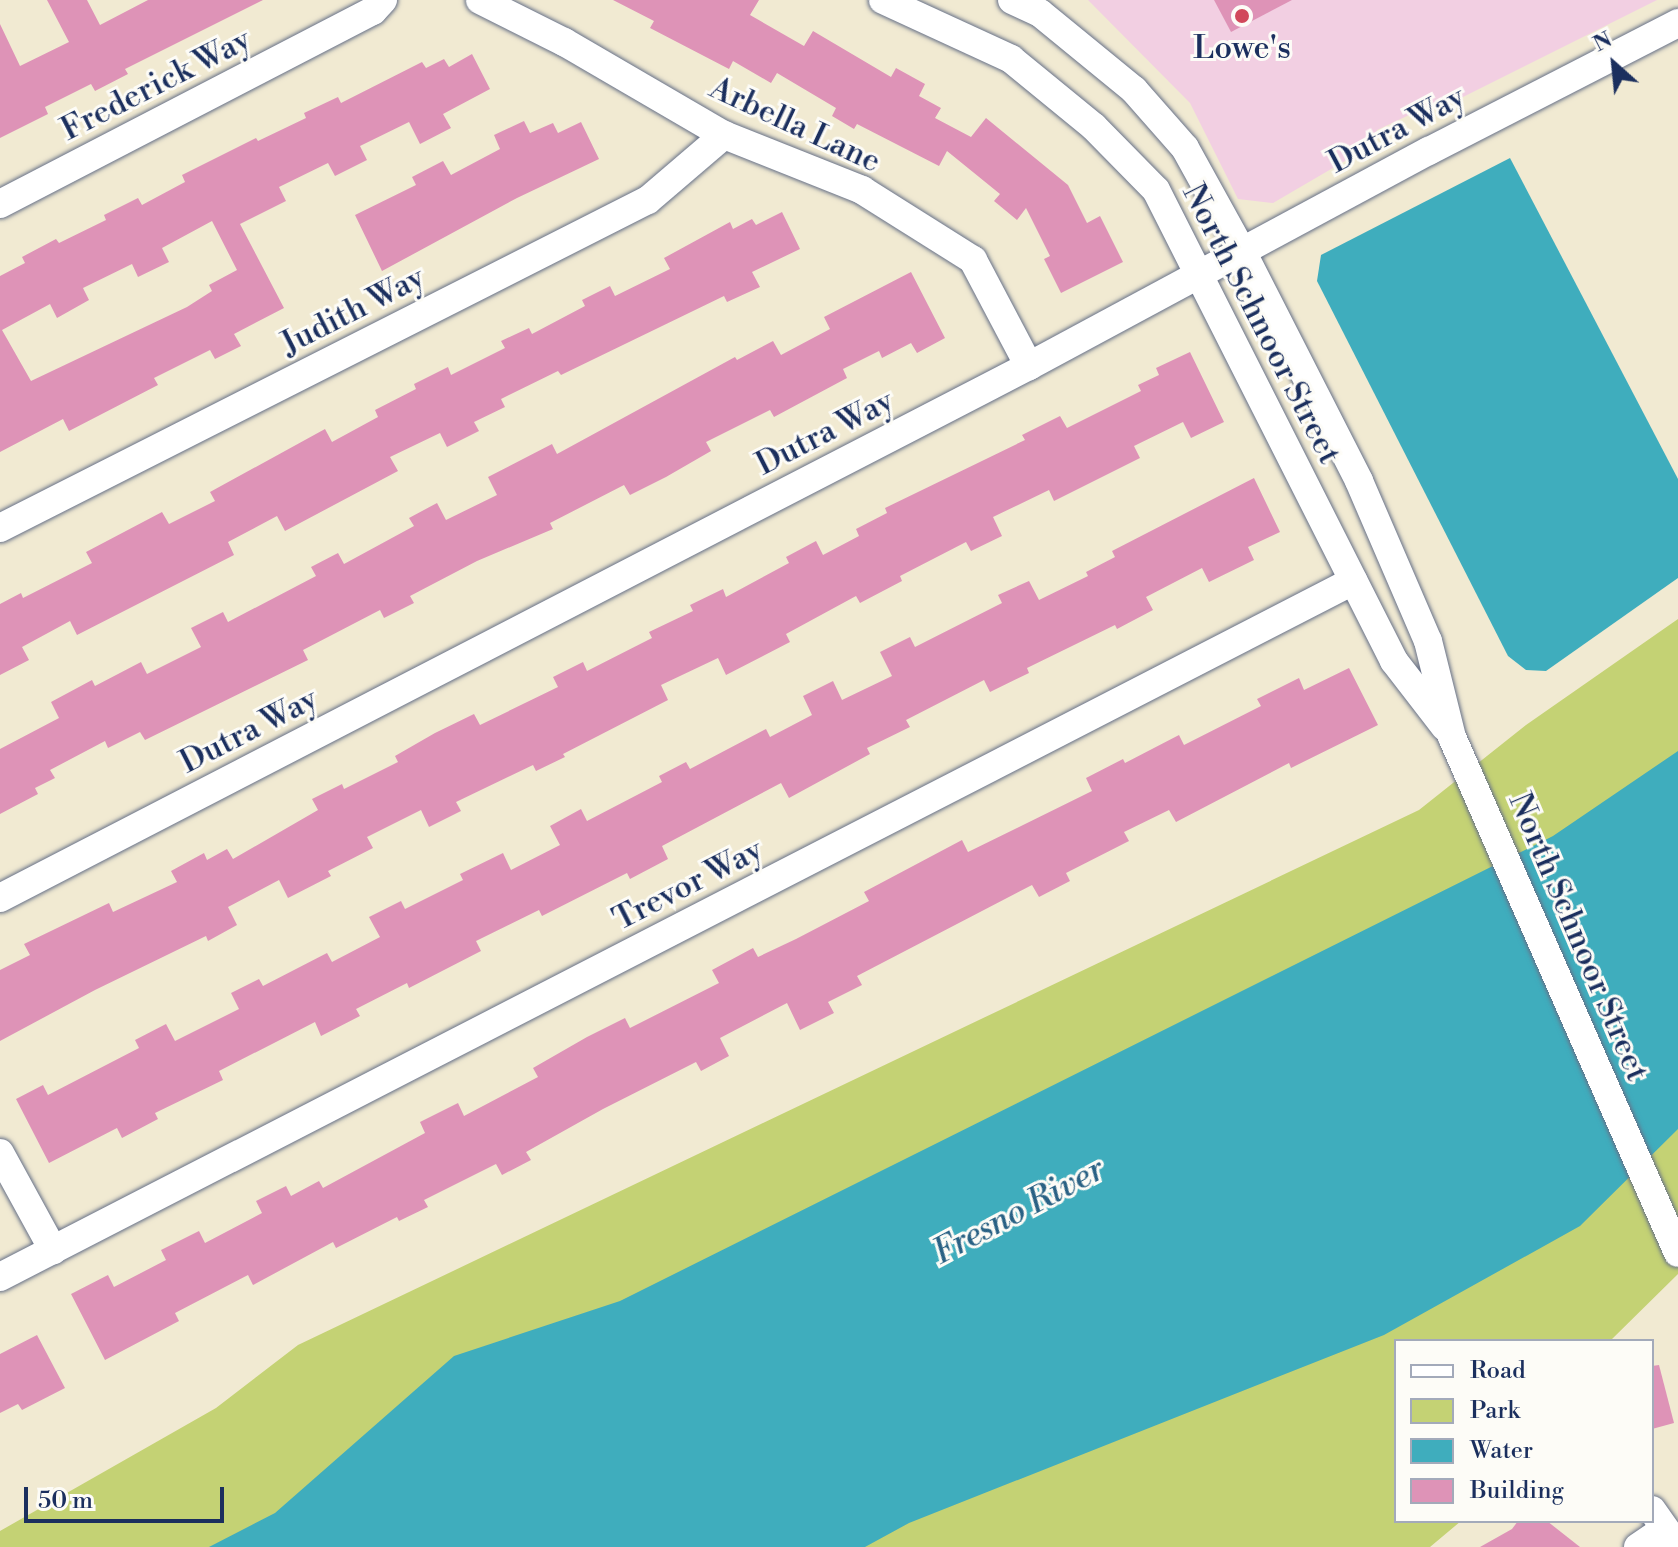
<!DOCTYPE html>
<html>
<head>
<meta charset="utf-8">
<style>
  body { margin:0 }
  #map { position:relative; width:1678px; height:1547px; overflow:hidden; background:#f1ead2; font-family:"Libre Bodoni",serif }
  div>[style] { position:absolute }
  [style*='--x'] { left:calc(var(--x)*1px); top:calc(var(--y)*1px); width:calc(var(--w)*1px); rotate:calc(var(--a)*1deg) }
  .built>* { inset:0; background:#f2cfe2 }
  .green>* { inset:0; background:#c4d274 }
  .water>* { inset:0; background:#3fadbd }
  .building>* { inset:0; background:#de93b7 }
  .roads { filter:drop-shadow(0 0 2px #667087) drop-shadow(0 0 2px #667087) }
  .minor>* { height:28px; margin:-14px; padding:0 14px; transform-origin:14px; border-radius:14px; background:#fff }
  .dots>* { width:22px; height:22px; translate:-50% -50%; box-sizing:border-box; border:4px solid #fdfcf7; border-radius:50% }
  span { translate:-50% -50%; white-space:nowrap; text-align:center; line-height:1.15; -webkit-text-stroke:6px #fdfcf7; paint-order:stroke }
  .poi-label { font-size:32px; color:#1b2f5e }
  .street-label { font-size:32px; color:#1b2f5e }
  .water-label { font-size:34px; color:#296184; font-style:italic }
  .legend { position:absolute; left:1394px; top:1339px; width:260px; height:184px; box-sizing:border-box; background:#fdfcf7; border:2px solid #a3aaba; margin:0; padding:10px 14px; list-style:none; font-size:24px; color:#1b2f5e }
  .legend li { display:flex; align-items:center; gap:16px; height:40px }
  .legend b { width:40px; border:2px solid #a3aaba }
  .north { position:absolute; left:1574px; top:24px; width:80px; height:80px; -webkit-text-stroke:6px #fdfcf7; paint-order:stroke; rotate:333deg; font-size:22px; font-weight:700; line-height:32px; text-align:center; color:#1b2f5e }
  .north::after { content:''; display:block; margin:auto; width:28px; height:36px; background:#1b2f5e; clip-path:polygon(50% 0,100% 100%,50% 72%,0 100%) }
  .scale { position:absolute; left:24px; top:1487px; width:200px; height:36px; box-sizing:border-box; border:4px solid #1b2f5e; border-top:0; padding-left:10px; font-size:24px; line-height:28px; white-space:nowrap; color:#1b2f5e; -webkit-text-stroke:6px #fdfcf7; paint-order:stroke }
</style>
</head>
<body>
<div id="map">
  <div class="built">
    <i style="clip-path:polygon(1088px 0,1657px 0,1451px 103px,1437px 102px,1377px 130px,1374px 144px,1273px 203px,1238px 199px,1190px 103px)"></i>
  </div>
  <div class="green">
    <i style="clip-path:polygon(1678px 619px,1678px 1274px,1610px 1341px,1396px 1341px,1396px 1521px,1461px 1521px,1430px 1547px,0 1547px,0 1531px,216px 1408px,298px 1345px,1419px 810px,1526px 725px)"></i>
  </div>
  <div class="water">
    <i style="clip-path:polygon(1510px 158px,1678px 479px,1678px 578px,1546px 671px,1526px 670px,1508px 656px,1317px 281px,1321px 255px)"></i>
    <i style="clip-path:polygon(1678px 751px,1678px 1129px,1580px 1226px,1384px 1335px,909px 1523px,865px 1547px,209px 1547px,275px 1513px,454px 1356px,620px 1301px,1553px 836px)"></i>
  </div>
  <div class="building">
    <i style="clip-path:polygon(47px 0,87px 0,100px 25px,148px 0,263px 0,125px 69px,128px 74px,95px 91px,91px 84px,45px 107px,48px 114px,0 138px,0 24px,20px 66px,69px 42px)"></i>
    <i style="clip-path:polygon(613px 0,759px 0,750px 15px,804px 46px,813px 31px,891px 77px,896px 68px,925px 84px,919px 96px,941px 108px,935px 118px,971px 137px,986px 118px,1068px 185px,1087px 223px,1100px 216px,1123px 262px,1061px 293px,1044px 259px,1050px 256px,1026px 208px,1017px 220px,994px 201px,1000px 194px,947px 151px,939px 166px,857px 124px,854px 129px,832px 116px,836px 108px,777px 73px,771px 83px,733px 61px,729px 69px,650px 28px,654px 21px)"></i>
    <i style="clip-path:polygon(1214px 0,1292px 0,1231px 32px)"></i>
    <i style="clip-path:polygon(evenodd,472px 54px,490px 89px,443px 114px,451px 128px,420px 144px,409px 122px,360px 146px,367px 160px,335px 176px,328px 163px,279px 187px,286px 201px,240px 224px,284px 308px,234px 334px,241px 346px,215px 359px,210px 350px,154px 378px,158px 385px,69px 431px,63px 419px,0 452px,0 276px,25px 263px,22px 257px,56px 239px,59px 243px,106px 220px,104px 215px,138px 198px,142px 205px,185px 182px,182px 175px,256px 138px,258px 141px,306px 118px,304px 113px,338px 97px,341px 103px,422px 62px,426px 68px,444px 59px,449px 67px,472px 54px,212px 221px,237px 270px,209px 285px,212px 291px,187px 307px,31px 381px,2px 330px,50px 304px,57px 318px,89px 300px,83px 288px,132px 264px,138px 277px,169px 262px,162px 248px,212px 221px)"></i>
    <i style="clip-path:polygon(524px 121px,530px 133px,553px 123px,558px 133px,581px 122px,599px 159px,517px 198px,382px 271px,355px 215px,416px 185px,412px 177px,443px 161px,451px 175px,500px 149px,494px 135px)"></i>
    <i style="clip-path:polygon(782px 212px,800px 249px,752px 272px,760px 287px,727px 302px,724px 296px,561px 375px,558px 371px,501px 399px,505px 407px,474px 422px,479px 431px,447px 447px,440px 433px,390px 457px,398px 471px,285px 531px,277px 516px,228px 542px,234px 555px,77px 635px,70px 621px,22px 647px,29px 660px,0 675px,0 604px,21px 593px,23px 598px,92px 563px,86px 552px,162px 512px,169px 524px,215px 501px,210px 492px,325px 429px,332px 442px,378px 417px,375px 410px,416px 389px,414px 384px,448px 367px,451px 375px,505px 348px,501px 341px,529px 328px,532px 334px,585px 306px,582px 300px,610px 286px,615px 296px,670px 269px,664px 258px,730px 222px,733px 229px,752px 219px,756px 225px)"></i>
    <i style="clip-path:polygon(911px 272px,945px 338px,917px 353px,911px 343px,882px 358px,879px 351px,843px 369px,847px 378px,774px 417px,770px 410px,706px 442px,711px 451px,666px 477px,630px 495px,624px 485px,550px 523px,553px 529px,477px 561px,410px 596px,414px 603px,384px 618px,380px 610px,303px 650px,308px 660px,145px 740px,140px 732px,108px 748px,105px 741px,50px 770px,55px 778px,35px 788px,38px 794px,0 814px,0 749px,59px 718px,51px 702px,92px 680px,95px 686px,141px 662px,147px 674px,201px 647px,191px 628px,223px 612px,228px 622px,316px 576px,311px 567px,338px 553px,344px 564px,414px 526px,409px 518px,437px 503px,446px 520px,497px 495px,488px 477px,552px 444px,557px 454px,735px 357px,737px 360px,773px 341px,781px 355px,830px 329px,824px 317px)"></i>
    <i style="clip-path:polygon(1190px 352px,1224px 422px,1191px 438px,1183px 422px,1134px 446px,1140px 458px,1054px 501px,1049px 490px,993px 517px,1002px 536px,971px 551px,966px 542px,900px 576px,902px 581px,860px 603px,856px 596px,786px 634px,790px 642px,726px 675px,718px 658px,661px 685px,668px 700px,563px 754px,565px 757px,536px 771px,533px 765px,456px 802px,461px 811px,429px 827px,421px 810px,367px 837px,373px 848px,328px 871px,331px 876px,288px 898px,279px 880px,228px 907px,237px 925px,208px 941px,206px 936px,95px 990px,0 1041px,0 970px,30px 955px,24px 944px,109px 903px,113px 912px,177px 882px,171px 871px,204px 853px,207px 860px,227px 849px,233px 859px,318px 810px,312px 799px,342px 784px,344px 789px,398px 762px,395px 756px,435px 733px,474px 714px,480px 725px,558px 687px,553px 677px,583px 662px,587px 671px,652px 638px,649px 632px,693px 611px,690px 605px,723px 589px,726px 597px,789px 563px,786px 557px,816px 541px,823px 555px,859px 536px,856px 529px,887px 513px,885px 508px,1025px 440px,1022px 435px,1060px 416px,1067px 428px,1141px 391px,1138px 385px,1159px 375px,1156px 368px)"></i>
    <i style="clip-path:polygon(1254px 478px,1280px 532px,1248px 547px,1254px 560px,1209px 582px,1202px 568px,1146px 597px,1153px 610px,1117px 629px,1115px 625px,1027px 668px,1029px 673px,990px 692px,984px 680px,906px 720px,910px 727px,867px 748px,870px 754px,789px 798px,781px 783px,662px 846px,668px 859px,630px 879px,627px 873px,542px 916px,539px 910px,476px 941px,481px 951px,409px 988px,407px 983px,356px 1009px,360px 1016px,321px 1036px,315px 1022px,219px 1071px,223px 1080px,155px 1113px,158px 1119px,122px 1138px,117px 1128px,49px 1163px,16px 1099px,43px 1085px,48px 1095px,139px 1048px,135px 1040px,166px 1024px,175px 1041px,239px 1009px,231px 993px,259px 979px,263px 986px,327px 953px,332px 962px,380px 937px,369px 917px,401px 901px,405px 909px,463px 880px,460px 874px,503px 853px,511px 870px,560px 845px,550px 826px,581px 809px,587px 821px,662px 782px,659px 776px,686px 762px,690px 769px,766px 729px,770px 737px,812px 715px,803px 696px,833px 681px,842px 700px,892px 676px,880px 652px,910px 637px,915px 647px,1002px 603px,998px 595px,1029px 581px,1039px 600px,1088px 576px,1086px 572px,1115px 557px,1112px 551px)"></i>
    <i style="clip-path:polygon(1349px 668px,1378px 725px,1291px 768px,1289px 763px,1176px 822px,1169px 810px,1124px 832px,1129px 841px,1066px 873px,1070px 881px,1039px 897px,1032px 885px,857px 976px,862px 985px,828px 1002px,834px 1013px,800px 1030px,787px 1003px,720px 1038px,729px 1056px,701px 1071px,696px 1062px,603px 1109px,526px 1152px,531px 1160px,502px 1175px,496px 1164px,424px 1200px,428px 1207px,399px 1221px,397px 1217px,336px 1248px,333px 1242px,253px 1285px,248px 1275px,175px 1313px,179px 1321px,105px 1360px,71px 1294px,108px 1275px,114px 1287px,166px 1260px,161px 1250px,199px 1231px,205px 1243px,262px 1213px,256px 1201px,286px 1186px,291px 1196px,319px 1181px,323px 1188px,425px 1133px,420px 1122px,458px 1103px,464px 1116px,538px 1077px,533px 1068px,587px 1037px,625px 1018px,630px 1028px,719px 983px,712px 970px,753px 948px,758px 957px,796px 939px,869px 901px,864px 892px,962px 840px,968px 852px,1092px 791px,1086px 778px,1123px 759px,1125px 763px,1179px 735px,1184px 745px,1261px 706px,1257px 699px,1299px 678px,1304px 690px)"></i>
    <i style="clip-path:polygon(37px 1335px,65px 1388px,22px 1410px,18px 1404px,0 1413px,0 1354px)"></i>
    <i style="clip-path:polygon(1659px 1365px,1674px 1423px,1652px 1429px,1652px 1366px)"></i>
    <i style="clip-path:polygon(1518px 1521px,1547px 1521px,1580px 1547px,1480px 1547px,1512px 1529px)"></i>
  </div>
  <div class="roads">
    <div class="minor">
      <i style="--x:480;--y:0;--w:94;--a:26.6"></i>
      <i style="--x:564;--y:42;--w:185;--a:30.2"></i>
      <i style="--x:724;--y:135;--w:149;--a:21.7"></i>
      <i style="--x:862;--y:190;--w:131;--a:32.2"></i>
      <i style="--x:973;--y:260;--w:120;--a:62.2"></i>
      <i style="--x:883;--y:0;--w:141;--a:24.7"></i>
      <i style="--x:1011;--y:59;--w:107;--a:39.3"></i>
      <i style="--x:1094;--y:127;--w:88;--a:45.5"></i>
      <i style="--x:1156;--y:190;--w:528;--a:63.19"></i>
      <i style="--x:1394;--y:661;--w:83;--a:52.3"></i>
      <i style="--x:1012;--y:0;--w:31;--a:25"></i>
      <i style="--x:1040;--y:13;--w:122;--a:39.3"></i>
      <i style="--x:1134;--y:90;--w:77;--a:48.7"></i>
      <i style="--x:1185;--y:148;--w:120;--a:61.1"></i>
      <i style="--x:1243;--y:253;--w:256;--a:63"></i>
      <i style="--x:1359;--y:481;--w:174;--a:66.7"></i>
      <i style="--x:1428;--y:641;--w:99;--a:76"></i>
      <i style="--x:1452;--y:737;--w:563;--a:66.35"></i>
      <i style="--x:0;--y:204;--w:420;--a:-27.4"></i>
      <i style="--x:373;--y:11;--w:15;--a:-48"></i>
      <i style="--x:0;--y:528;--w:726;--a:-26.85"></i>
      <i style="--x:648;--y:200;--w:100;--a:-40.5"></i>
      <i style="--x:0;--y:898;--w:1158;--a:-27.34"></i>
      <i style="--x:1029;--y:366;--w:454;--a:-28.3"></i>
      <i style="--x:1429;--y:151;--w:280;--a:-27.2"></i>
      <i style="--x:0;--y:1153;--w:111;--a:61.3"></i>
      <i style="--x:0;--y:1277;--w:1522;--a:-27.22"></i>
      <i style="--x:1652;--y:1510;--w:45;--a:54.9"></i>
      <i style="--x:1638;--y:1547;--w:32;--a:-34"></i>
    </div>
  </div>
  <div class="dots">
    <i style="left:1242px;top:16px;background:#d1495b"></i>
  </div>
  <div class="poi-label">
    <span style="left:1242px;top:48px">Lowe's</span>
  </div>
  <div class="street-label">
    <span style="left:156px;top:85px;rotate:-27deg">Frederick Way</span>
    <span style="left:795px;top:125px;rotate:25deg">Arbella Lane</span>
    <span style="left:1397px;top:130px;rotate:-28deg">Dutra Way</span>
    <span style="left:353px;top:311px;rotate:-27deg">Judith Way</span>
    <span style="left:1261px;top:324px;rotate:63deg">North Schnoor Street</span>
    <span style="left:825px;top:433px;rotate:-27deg">Dutra Way</span>
    <span style="left:249px;top:731px;rotate:-27deg">Dutra Way</span>
    <span style="left:688px;top:885px;rotate:-27deg">Trevor Way</span>
    <span style="left:1578px;top:937px;rotate:67deg">North Schnoor Street</span>
  </div>
  <div class="water-label">
    <span style="left:1019px;top:1212px;rotate:-28deg">Fresno River</span>
  </div>
  <ul class="legend">
  <li><b style="height:10px;background:#fff"></b>Road</li>
  <li><b style="height:22px;background:#c4d274"></b>Park</li>
  <li><b style="height:22px;background:#3fadbd"></b>Water</li>
  <li><b style="height:22px;background:#de93b7"></b>Building</li>
  </ul>
  <div class="north">N</div>
  <div class="scale">50 m</div>
</div>
</body>
</html>
